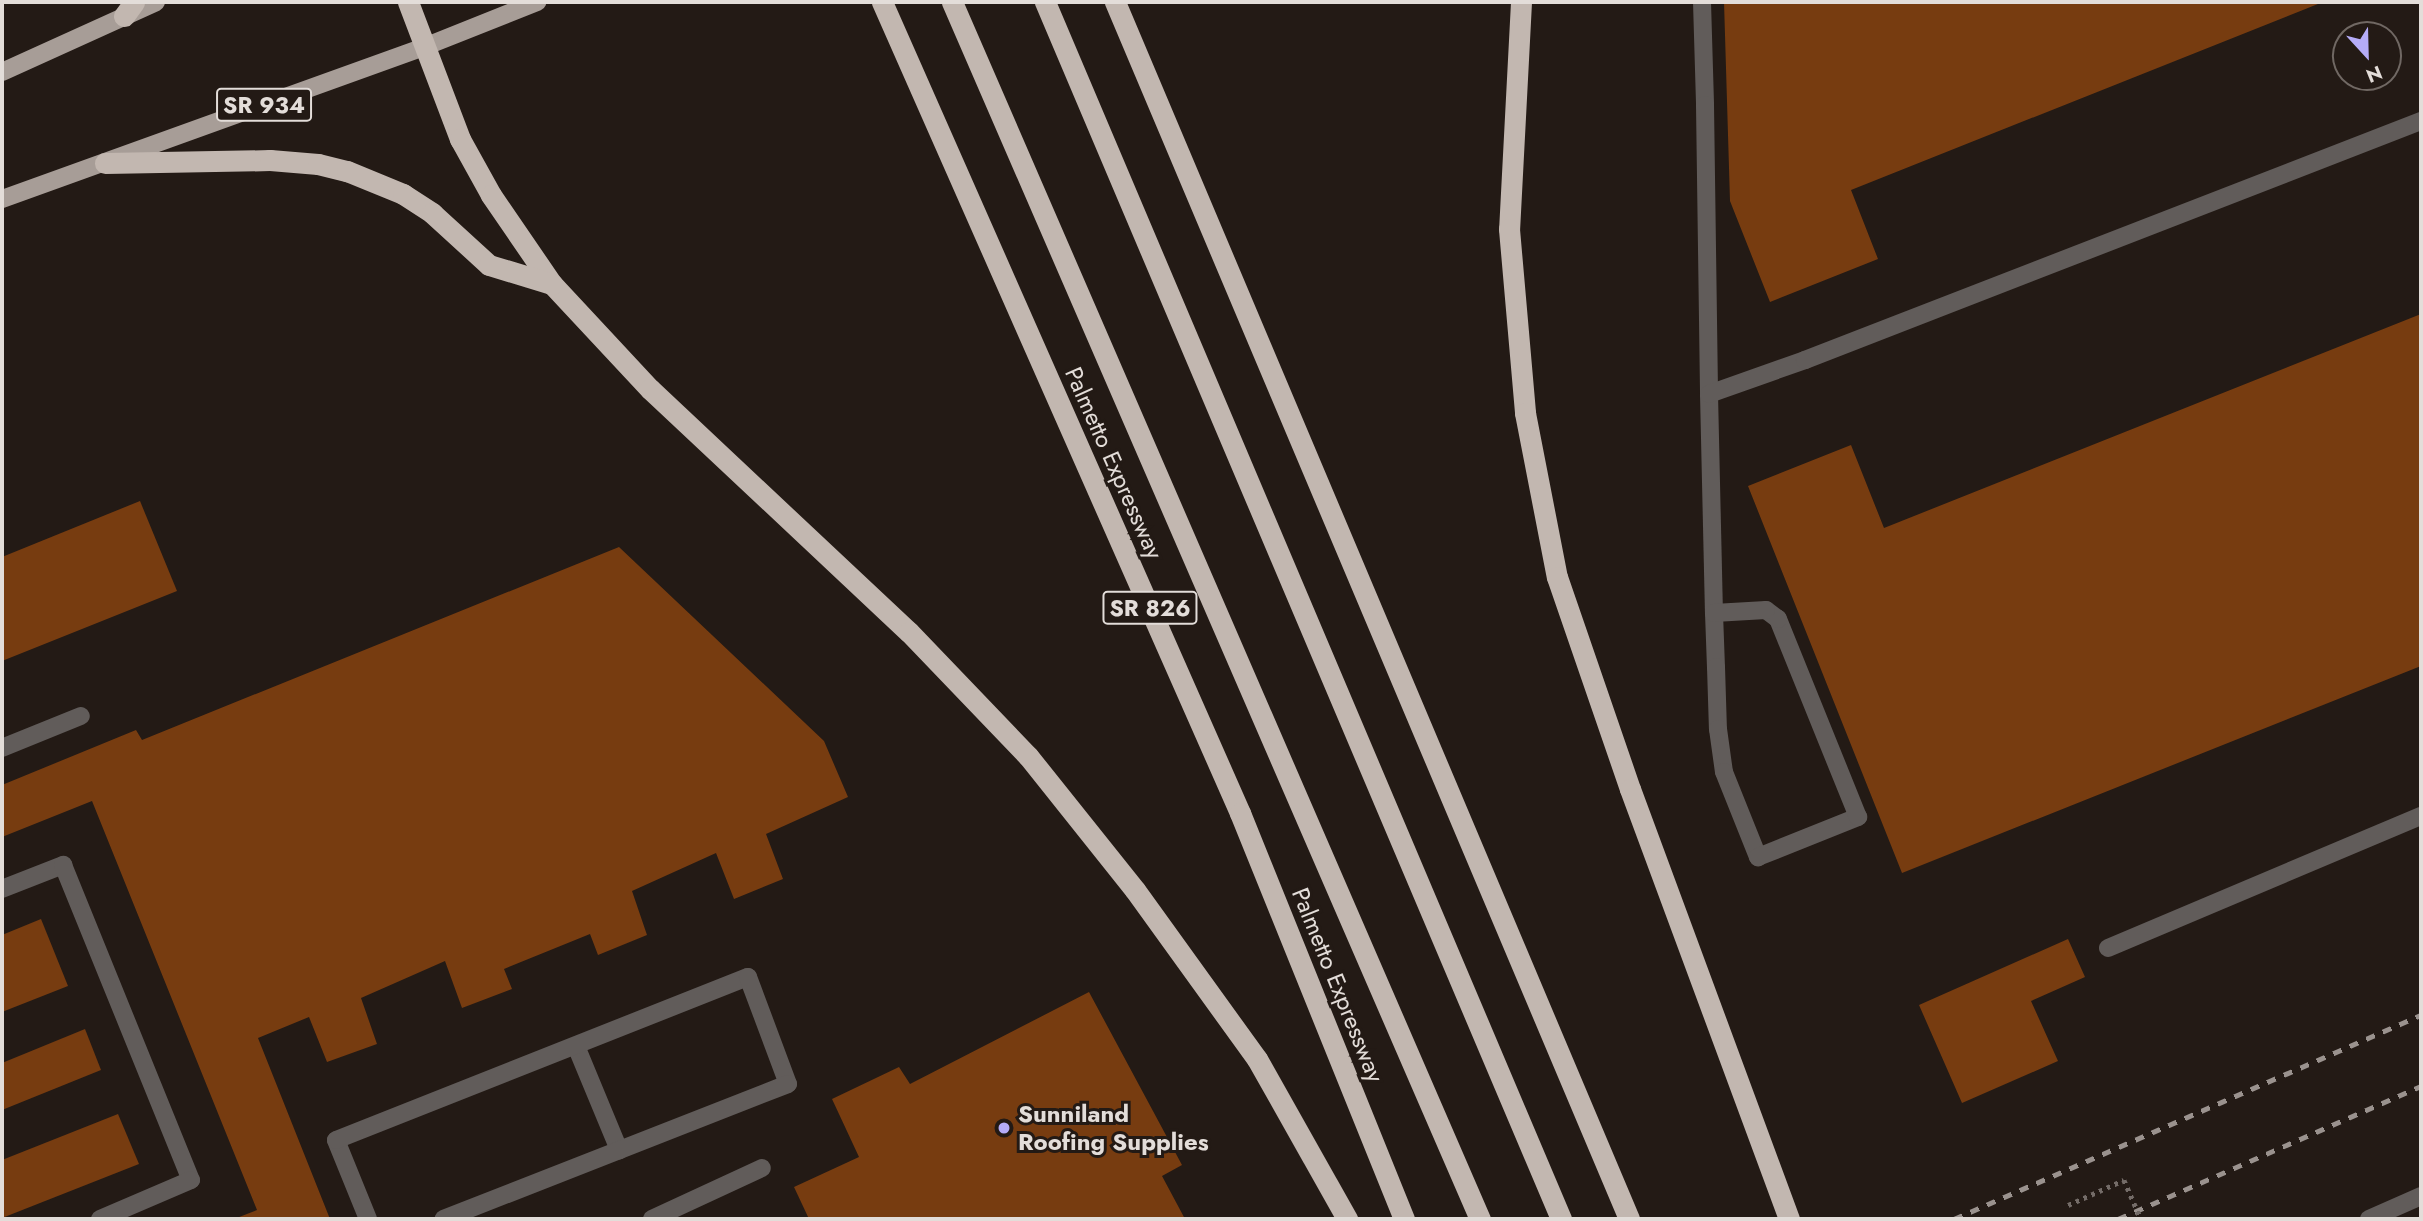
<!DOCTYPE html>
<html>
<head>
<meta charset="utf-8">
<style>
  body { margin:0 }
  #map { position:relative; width:2423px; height:1221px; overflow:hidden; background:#231a15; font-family:Jost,sans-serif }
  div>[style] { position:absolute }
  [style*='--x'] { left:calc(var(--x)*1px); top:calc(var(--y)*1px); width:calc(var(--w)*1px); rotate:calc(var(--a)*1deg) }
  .building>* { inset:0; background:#773c10 }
  .path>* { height:4.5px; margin-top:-2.25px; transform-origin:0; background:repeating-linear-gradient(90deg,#746c68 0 3.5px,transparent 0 8.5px) }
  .service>* { height:18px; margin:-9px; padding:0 9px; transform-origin:9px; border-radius:9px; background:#615c5a }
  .primary>* { height:18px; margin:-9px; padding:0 9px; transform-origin:9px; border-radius:9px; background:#a79d97 }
  .motorway>* { height:21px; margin:-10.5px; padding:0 10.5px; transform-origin:10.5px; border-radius:10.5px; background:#c2b7b0 }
  .rail>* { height:5px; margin-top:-2.5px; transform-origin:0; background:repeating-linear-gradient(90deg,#9a928e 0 9px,transparent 0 18px) }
  .path-bridge>* { height:4.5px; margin-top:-2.25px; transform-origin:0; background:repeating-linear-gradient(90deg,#746c68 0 3.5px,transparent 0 8.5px) }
  .dots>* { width:19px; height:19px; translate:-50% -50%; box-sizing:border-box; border:4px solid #231a15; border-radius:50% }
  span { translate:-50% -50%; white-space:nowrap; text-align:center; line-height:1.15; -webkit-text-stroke:6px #231a15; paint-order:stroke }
  .shield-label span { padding:2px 5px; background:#231a15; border:2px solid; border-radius:5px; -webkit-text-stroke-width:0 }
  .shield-label { font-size:23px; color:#e3ddd9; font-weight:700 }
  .street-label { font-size:24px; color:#e3ddd9 }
  .poi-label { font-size:24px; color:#e3ddd9; font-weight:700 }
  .left { translate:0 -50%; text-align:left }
  .frame { position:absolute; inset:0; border:4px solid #e3ddd9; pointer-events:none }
  .north { position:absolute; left:2332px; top:21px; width:70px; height:70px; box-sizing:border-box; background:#231a15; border:2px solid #706863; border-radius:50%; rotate:158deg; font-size:19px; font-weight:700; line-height:28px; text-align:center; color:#e3ddd9 }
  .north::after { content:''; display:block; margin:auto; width:24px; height:32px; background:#b5acf8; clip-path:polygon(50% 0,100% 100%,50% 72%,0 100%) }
</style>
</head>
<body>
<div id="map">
  <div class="building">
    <i style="clip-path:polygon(1724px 2px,2323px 2px,1851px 190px,1878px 259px,1770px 302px,1730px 201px)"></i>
    <i style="clip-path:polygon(2421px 314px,2421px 666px,1902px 873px,1748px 486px,1851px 445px,1884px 528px)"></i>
    <i style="clip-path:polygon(140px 501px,177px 591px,2px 661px,2px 557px)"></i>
    <i style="clip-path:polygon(619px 547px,824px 741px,848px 797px,766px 834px,783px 879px,734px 899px,716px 853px,632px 891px,647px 935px,598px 955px,590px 934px,504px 969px,512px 989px,462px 1008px,445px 961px,361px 998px,377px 1044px,327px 1062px,309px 1017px,258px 1038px,330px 1219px,234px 1219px,257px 1210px,92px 801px,2px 837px,2px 785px,136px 730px,142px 740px)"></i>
    <i style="clip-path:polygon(41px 919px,68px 986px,2px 1012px,2px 935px)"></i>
    <i style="clip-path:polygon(2068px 939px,2085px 977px,2031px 1001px,2058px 1061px,1962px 1103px,1919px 1005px)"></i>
    <i style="clip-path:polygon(1089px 992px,1182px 1165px,1162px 1176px,1185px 1219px,809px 1219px,794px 1187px,859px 1157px,832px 1099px,899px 1067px,910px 1084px)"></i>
    <i style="clip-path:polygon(85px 1029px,101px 1070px,2px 1110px,2px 1063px)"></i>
    <i style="clip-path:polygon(118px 1114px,139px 1164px,2px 1218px,2px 1160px)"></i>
  </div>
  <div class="path">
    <i style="--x:2068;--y:1205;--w:61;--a:-24.1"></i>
  </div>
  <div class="service">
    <i style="--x:1702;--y:2;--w:103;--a:88.3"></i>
    <i style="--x:1705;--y:105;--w:289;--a:89.2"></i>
    <i style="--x:1709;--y:394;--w:219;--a:88.7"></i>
    <i style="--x:1714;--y:613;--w:54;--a:87.9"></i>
    <i style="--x:1716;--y:667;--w:62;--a:88.2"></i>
    <i style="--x:1718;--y:729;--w:43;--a:82.1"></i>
    <i style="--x:1724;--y:772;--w:92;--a:68.2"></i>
    <i style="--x:1758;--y:857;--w:108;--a:-21.8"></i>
    <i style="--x:1858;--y:817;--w:214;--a:-112"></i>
    <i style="--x:1778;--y:619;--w:15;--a:-143"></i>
    <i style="--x:1766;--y:610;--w:52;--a:176.7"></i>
    <i style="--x:1709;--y:394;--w:102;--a:-19.5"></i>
    <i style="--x:1805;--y:360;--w:661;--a:-21.21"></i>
    <i style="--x:2;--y:748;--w:85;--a:-22.1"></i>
    <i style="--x:2;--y:889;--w:66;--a:-21.5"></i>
    <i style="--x:63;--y:865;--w:340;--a:67.9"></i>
    <i style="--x:191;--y:1180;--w:99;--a:156.8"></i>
    <i style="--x:2108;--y:948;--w:340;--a:-22.9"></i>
    <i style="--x:576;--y:1046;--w:113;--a:67.5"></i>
    <i style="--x:368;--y:1219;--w:85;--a:-112.1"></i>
    <i style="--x:336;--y:1140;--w:443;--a:-21.6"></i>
    <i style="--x:748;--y:977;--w:114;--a:69.5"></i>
    <i style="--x:788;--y:1084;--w:370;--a:158.6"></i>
    <i style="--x:652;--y:1219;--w:121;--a:-24.9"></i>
    <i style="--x:2369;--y:1219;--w:57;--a:-23.9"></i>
  </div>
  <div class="primary">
    <i style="--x:2;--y:72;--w:169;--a:-24.4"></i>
    <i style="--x:2;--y:199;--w:449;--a:-19.8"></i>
    <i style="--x:424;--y:47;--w:122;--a:-21.7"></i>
  </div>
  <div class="motorway">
    <i style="--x:408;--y:2;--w:147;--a:69.2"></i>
    <i style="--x:460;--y:139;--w:64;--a:61"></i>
    <i style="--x:491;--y:195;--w:108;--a:55.6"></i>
    <i style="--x:552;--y:284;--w:144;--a:47"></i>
    <i style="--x:650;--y:389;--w:355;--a:43.2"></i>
    <i style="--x:909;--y:632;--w:172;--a:46.2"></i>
    <i style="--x:1028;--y:756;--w:171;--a:51.4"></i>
    <i style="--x:1135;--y:890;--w:208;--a:54.2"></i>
    <i style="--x:1257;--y:1059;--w:184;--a:60.6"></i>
    <i style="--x:882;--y:2;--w:887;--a:66.18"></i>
    <i style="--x:1240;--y:813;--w:438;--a:68"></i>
    <i style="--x:952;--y:2;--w:1327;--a:66.55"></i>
    <i style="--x:1045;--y:2;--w:1322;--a:67.02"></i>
    <i style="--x:1115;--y:2;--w:1321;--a:67.1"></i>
    <i style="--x:1521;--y:2;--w:227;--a:93"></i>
    <i style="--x:1509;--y:229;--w:185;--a:85"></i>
    <i style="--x:1525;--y:413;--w:167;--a:79"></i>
    <i style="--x:1557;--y:577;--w:224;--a:71"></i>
    <i style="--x:1630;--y:789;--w:458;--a:69.7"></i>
    <i style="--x:124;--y:16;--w:17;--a:-54"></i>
    <i style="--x:105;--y:163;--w:165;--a:-1"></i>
    <i style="--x:270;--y:160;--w:48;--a:4.8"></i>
    <i style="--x:318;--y:164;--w:30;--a:14"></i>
    <i style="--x:347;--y:171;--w:61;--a:22.3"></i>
    <i style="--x:403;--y:194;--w:35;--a:33"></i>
    <i style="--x:432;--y:213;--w:77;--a:42.4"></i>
    <i style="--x:489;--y:265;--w:66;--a:16.8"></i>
  </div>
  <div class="rail">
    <i style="--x:1954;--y:1219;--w:510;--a:-23.6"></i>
    <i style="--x:2118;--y:1219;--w:331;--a:-23.7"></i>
  </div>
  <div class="path-bridge">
    <i style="--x:2124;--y:1180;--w:43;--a:66.4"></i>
  </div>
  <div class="dots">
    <i style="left:1004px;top:1128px;background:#b5acf8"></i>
  </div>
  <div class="shield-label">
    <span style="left:264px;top:105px">SR 934</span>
    <span style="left:1150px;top:608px">SR 826</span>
  </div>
  <div class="street-label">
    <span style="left:1114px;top:463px;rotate:66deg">Palmetto Expressway</span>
    <span style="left:1338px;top:985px;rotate:68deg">Palmetto Expressway</span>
  </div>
  <div class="poi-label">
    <span class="left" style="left:1018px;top:1128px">Sunniland<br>Roofing Supplies</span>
  </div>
  <div class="frame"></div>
  <div class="north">N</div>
</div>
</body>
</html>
